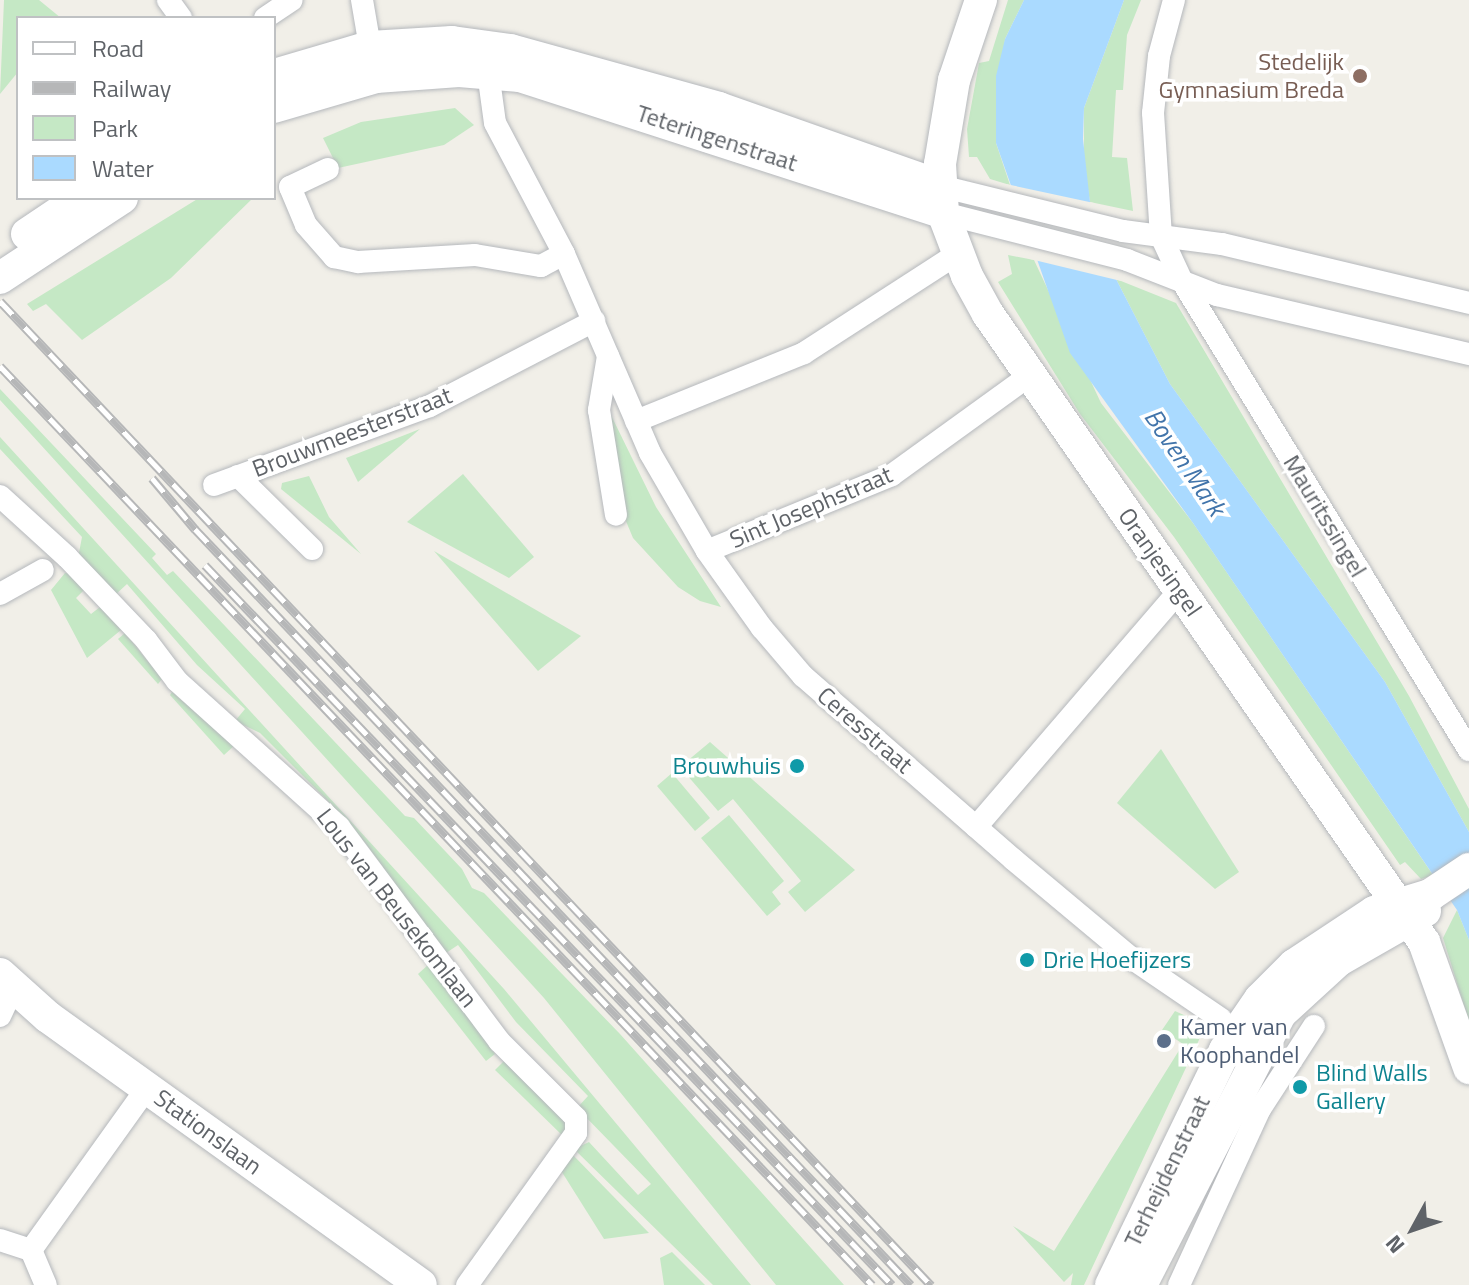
<!DOCTYPE html>
<html>
<head>
<meta charset="utf-8">
<style>
  body { margin:0 }
  #map { position:relative; width:1469px; height:1285px; overflow:hidden; background:#f1efe8; font-family:"Titillium Web",sans-serif }
  div>[style] { position:absolute }
  [style*='--x'] { left:calc(var(--x)*1px); top:calc(var(--y)*1px); width:calc(var(--w)*1px); rotate:calc(var(--a)*1deg) }
  .green>* { inset:0; background:#c5e8c5 }
  .water>* { inset:0; background:#aadaff }
  .pier>* { inset:0; background:#f1efe8 }
  .roads { filter:drop-shadow(0 0 2px #b5b8bc) drop-shadow(0 0 2px #b5b8bc) }
  .street>* { height:22px; margin:-11px; padding:0 11px; transform-origin:11px; border-radius:11px; background:#fff }
  .secondary>* { height:32px; margin:-16px; padding:0 16px; transform-origin:16px; border-radius:16px; background:#fff }
  .rail>* { height:9px; margin-top:-4.5px; transform-origin:0; background:repeating-linear-gradient(90deg,#fff 0 18px,#b6b7b8 0 36px); box-sizing:border-box; border-block:2px solid #b6b7b8 }
  .dots>* { width:22px; height:22px; translate:-50% -50%; box-sizing:border-box; border:4px solid #fff; border-radius:50% }
  span { translate:-50% -50%; white-space:nowrap; text-align:center; line-height:1.15; -webkit-text-stroke:7px #fff; paint-order:stroke }
  .education-label { font-size:24px; color:#785e54 }
  .right { translate:-100% -50%; text-align:right }
  .street-label { font-size:24px; color:#5f6368 }
  .culture-label { font-size:24px; color:#0d838f }
  .left { translate:0 -50%; text-align:left }
  .service-label { font-size:24px; color:#4e5e75 }
  .water-label { font-size:26px; color:#4174aa; font-style:italic }
  .legend { position:absolute; left:16px; top:16px; width:260px; height:184px; box-sizing:border-box; background:#fff; border:2px solid #bfc1c3; margin:0; padding:10px 14px; list-style:none; font-size:24px; color:#5f6368 }
  .legend li { display:flex; align-items:center; gap:16px; height:40px }
  .legend b { width:40px; border:2px solid #bfc1c3 }
  .north { position:absolute; left:1373px; top:1189px; width:80px; height:80px; -webkit-text-stroke:6px #fff; paint-order:stroke; rotate:230deg; font-size:22px; font-weight:700; line-height:32px; text-align:center; color:#5f6368 }
  .north::after { content:''; display:block; margin:auto; width:28px; height:36px; background:#5f6368; clip-path:polygon(50% 0,100% 100%,50% 72%,0 100%) }
</style>
</head>
<body>
<div id="map">
  <div class="green">
    <i style="clip-path:polygon(4px 0,39px 0,61px 18px,18px 18px,18px 72px,0 94px)"></i>
    <i style="clip-path:polygon(1008px 0,1024px 0,1005px 39px,996px 143px,1010px 185px,990px 179px,977px 157px,969px 157px,967px 129px,979px 63px,989px 61px)"></i>
    <i style="clip-path:polygon(1124px 0,1141px 0,1127px 35px,1123px 90px,1116px 90px,1112px 157px,1127px 158px,1133px 211px,1090px 202px,1084px 164px,1084px 108px)"></i>
    <i style="clip-path:polygon(455px 108px,474px 125px,444px 145px,338px 168px,323px 138px,361px 122px)"></i>
    <i style="clip-path:polygon(199px 198px,253px 198px,171px 278px,82px 340px,46px 304px,33px 311px,27px 304px)"></i>
    <i style="clip-path:polygon(1008px 255px,1034px 260px,1101px 403px,1193px 523px,1433px 875px,1421px 879px,1405px 862px,1400px 865px,1174px 537px,1080px 414px,998px 282px,1012px 274px)"></i>
    <i style="clip-path:polygon(1116px 279px,1176px 303px,1409px 696px,1469px 809px,1469px 832px,1385px 682px,1170px 384px)"></i>
    <i style="clip-path:polygon(0 389px,156px 554px,152px 558px,167px 575px,173px 571px,405px 816px,414px 818px,462px 869px,472px 888px,484px 893px,620px 1034px,844px 1285px,776px 1285px,544px 998px,0 400px)"></i>
    <i style="clip-path:polygon(607px 407px,656px 507px,721px 607px,700px 601px,678px 587px,633px 538px,623px 514px)"></i>
    <i style="clip-path:polygon(420px 429px,358px 482px,346px 458px)"></i>
    <i style="clip-path:polygon(0 437px,504px 989px,751px 1285px,713px 1285px,574px 1149px,589px 1142px,638px 1195px,651px 1184px,577px 1108px,588px 1096px,516px 1022px,458px 945px,446px 953px,366px 844px,324px 797px,260px 733px,235px 721px,245px 709px,197px 665px,127px 584px,114px 596px,78px 558px,82px 537px,0 449px)"></i>
    <i style="clip-path:polygon(463px 474px,534px 557px,509px 578px,407px 522px)"></i>
    <i style="clip-path:polygon(309px 476px,329px 517px,361px 554px,281px 489px,282px 483px)"></i>
    <i style="clip-path:polygon(434px 551px,581px 636px,538px 671px)"></i>
    <i style="clip-path:polygon(65px 573px,73px 573px,85px 589px,76px 598px,91px 614px,100px 607px,121px 630px,87px 658px,51px 590px)"></i>
    <i style="clip-path:polygon(125px 633px,162px 679px,158px 684px,118px 639px)"></i>
    <i style="clip-path:polygon(172px 692px,235px 745px,224px 755px,170px 695px)"></i>
    <i style="clip-path:polygon(710px 742px,855px 870px,805px 912px,788px 892px,801px 881px,733px 799px,718px 811px,680px 767px)"></i>
    <i style="clip-path:polygon(1161px 749px,1239px 872px,1215px 889px,1117px 803px)"></i>
    <i style="clip-path:polygon(672px 773px,710px 818px,695px 831px,657px 786px)"></i>
    <i style="clip-path:polygon(729px 815px,784px 881px,772px 892px,781px 904px,767px 916px,701px 838px)"></i>
    <i style="clip-path:polygon(1457px 910px,1469px 940px,1469px 1022px,1443px 938px)"></i>
    <i style="clip-path:polygon(429px 964px,495px 1054px,486px 1061px,418px 974px)"></i>
    <i style="clip-path:polygon(1175px 1011px,1206px 1025px,1084px 1285px,1071px 1285px,1073px 1273px,1064px 1282px,1013px 1226px,1054px 1251px,1183px 1044px,1162px 1030px)"></i>
    <i style="clip-path:polygon(504px 1061px,566px 1122px,564px 1137px,495px 1070px)"></i>
    <i style="clip-path:polygon(572px 1154px,649px 1233px,604px 1239px,560px 1169px)"></i>
    <i style="clip-path:polygon(672px 1252px,705px 1285px,664px 1285px,660px 1258px)"></i>
  </div>
  <div class="water">
    <i style="clip-path:polygon(1024px 0,1124px 0,1084px 108px,1083px 139px,1090px 202px,1116px 279px,1170px 384px,1385px 682px,1469px 832px,1469px 940px,1457px 910px,1193px 523px,1070px 353px,996px 143px,996px 76px,1005px 39px)"></i>
  </div>
  <div class="pier">
    <i style="clip-path:polygon(1006px 184px,1094px 203px,1121px 281px,1030px 259px)"></i>
  </div>
  <div class="roads">
    <div class="street">
      <i style="--x:168;--y:0;--w:22;--a:54"></i>
      <i style="--x:362;--y:0;--w:48;--a:80.3"></i>
      <i style="--x:1174;--y:0;--w:58;--a:105"></i>
      <i style="--x:1159;--y:56;--w:57;--a:96"></i>
      <i style="--x:1153;--y:113;--w:123;--a:86.3"></i>
      <i style="--x:1161;--y:236;--w:50;--a:65"></i>
      <i style="--x:1182;--y:281;--w:550;--a:58.54"></i>
      <i style="--x:265;--y:18;--w:32;--a:-34"></i>
      <i style="--x:488;--y:72;--w:51;--a:82.2"></i>
      <i style="--x:495;--y:123;--w:148;--a:62.2"></i>
      <i style="--x:564;--y:254;--w:217;--a:66.6"></i>
      <i style="--x:650;--y:453;--w:113;--a:59.8"></i>
      <i style="--x:707;--y:551;--w:95;--a:54.5"></i>
      <i style="--x:762;--y:628;--w:63;--a:49.5"></i>
      <i style="--x:803;--y:676;--w:280;--a:41.1"></i>
      <i style="--x:1014;--y:860;--w:151;--a:39.9"></i>
      <i style="--x:1130;--y:957;--w:110;--a:34.3"></i>
      <i style="--x:328;--y:169;--w:42;--a:154.7"></i>
      <i style="--x:290;--y:187;--w:41;--a:67.2"></i>
      <i style="--x:306;--y:225;--w:43;--a:48.8"></i>
      <i style="--x:334;--y:257;--w:25;--a:12"></i>
      <i style="--x:358;--y:262;--w:117;--a:-3.4"></i>
      <i style="--x:475;--y:255;--w:67;--a:9.5"></i>
      <i style="--x:541;--y:266;--w:26;--a:-28"></i>
      <i style="--x:940;--y:186;--w:188;--a:13.8"></i>
      <i style="--x:1123;--y:231;--w:100;--a:7.5"></i>
      <i style="--x:1222;--y:244;--w:254;--a:13.4"></i>
      <i style="--x:943;--y:213;--w:190;--a:14.3"></i>
      <i style="--x:1127;--y:260;--w:97;--a:21.3"></i>
      <i style="--x:1217;--y:295;--w:259;--a:13.2"></i>
      <i style="--x:608;--y:356;--w:55;--a:99.5"></i>
      <i style="--x:599;--y:410;--w:106;--a:80.8"></i>
      <i style="--x:636;--y:421;--w:181;--a:-22"></i>
      <i style="--x:804;--y:353;--w:182;--a:-32.9"></i>
      <i style="--x:238;--y:476;--w:104;--a:44.6"></i>
      <i style="--x:214;--y:485;--w:230;--a:-20.1"></i>
      <i style="--x:430;--y:406;--w:185;--a:-27.4"></i>
      <i style="--x:0;--y:496;--w:91;--a:42.3"></i>
      <i style="--x:67;--y:557;--w:115;--a:46.4"></i>
      <i style="--x:146;--y:640;--w:51;--a:52.9"></i>
      <i style="--x:177;--y:681;--w:218;--a:42"></i>
      <i style="--x:339;--y:827;--w:267;--a:53.2"></i>
      <i style="--x:499;--y:1041;--w:109;--a:45"></i>
      <i style="--x:576;--y:1118;--w:15;--a:90"></i>
      <i style="--x:576;--y:1133;--w:187;--a:125.6"></i>
      <i style="--x:707;--y:551;--w:200;--a:-22.3"></i>
      <i style="--x:892;--y:475;--w:170;--a:-35.9"></i>
      <i style="--x:0;--y:594;--w:49;--a:-29.2"></i>
      <i style="--x:976;--y:827;--w:313;--a:-49.3"></i>
      <i style="--x:0;--y:1016;--w:31;--a:-65"></i>
      <i style="--x:0;--y:1240;--w:33;--a:18"></i>
      <i style="--x:31;--y:1250;--w:38;--a:67"></i>
      <i style="--x:31;--y:1250;--w:199;--a:-54.4"></i>
      <i style="--x:1179;--y:1285;--w:194;--a:-65.3"></i>
      <i style="--x:1260;--y:1109;--w:99;--a:-57"></i>
    </div>
    <div class="secondary">
      <i style="--x:981;--y:0;--w:84;--a:108.6"></i>
      <i style="--x:954;--y:80;--w:85;--a:99.5"></i>
      <i style="--x:940;--y:164;--w:49;--a:86.5"></i>
      <i style="--x:943;--y:213;--w:67;--a:69.1"></i>
      <i style="--x:967;--y:276;--w:43;--a:61.1"></i>
      <i style="--x:988;--y:314;--w:765;--a:55.23"></i>
      <i style="--x:1424;--y:942;--w:134;--a:70.3"></i>
      <i style="--x:274;--y:75;--w:100;--a:-16.3"></i>
      <i style="--x:370;--y:47;--w:82;--a:-3.5"></i>
      <i style="--x:452;--y:42;--w:59;--a:7.9"></i>
      <i style="--x:510;--y:50;--w:217;--a:15.5"></i>
      <i style="--x:719;--y:108;--w:234;--a:19.4"></i>
      <i style="--x:274;--y:107;--w:106;--a:-16.4"></i>
      <i style="--x:376;--y:77;--w:83;--a:-4.1"></i>
      <i style="--x:459;--y:71;--w:61;--a:4.7"></i>
      <i style="--x:520;--y:76;--w:445;--a:17.9"></i>
      <i style="--x:27;--y:234;--w:65;--a:-33.7"></i>
      <i style="--x:0;--y:278;--w:146;--a:-33.3"></i>
      <i style="--x:0;--y:974;--w:64;--a:41.9"></i>
      <i style="--x:48;--y:1017;--w:459;--a:35.7"></i>
      <i style="--x:1111;--y:1285;--w:261;--a:-64.1"></i>
      <i style="--x:1225;--y:1050;--w:62;--a:-55.5"></i>
      <i style="--x:1260;--y:999;--w:48;--a:-45"></i>
      <i style="--x:1294;--y:965;--w:96;--a:-33.5"></i>
      <i style="--x:1374;--y:912;--w:59;--a:-16.9"></i>
      <i style="--x:1430;--y:895;--w:47;--a:-33.7"></i>
      <i style="--x:1141;--y:1285;--w:305;--a:-62.8"></i>
      <i style="--x:1280;--y:1014;--w:80;--a:-42.5"></i>
      <i style="--x:1339;--y:960;--w:99;--a:-29.7"></i>
    </div>
  </div>
  <div class="rail">
    <i style="--x:0;--y:301;--w:1355;--a:46.59"></i>
    <i style="--x:0;--y:366;--w:1267;--a:46.5"></i>
    <i style="--x:152;--y:478;--w:67;--a:49.9"></i>
    <i style="--x:195;--y:529;--w:1041;--a:46.56"></i>
    <i style="--x:205;--y:565;--w:995;--a:46.34"></i>
  </div>
  <div class="dots">
    <i style="left:1360px;top:76px;background:#8d6e63"></i>
    <i style="left:797px;top:766px;background:#0f9aa8"></i>
    <i style="left:1027px;top:960px;background:#0f9aa8"></i>
    <i style="left:1164px;top:1041px;background:#5c6f8a"></i>
    <i style="left:1300px;top:1087px;background:#0f9aa8"></i>
  </div>
  <div class="education-label">
    <span class="right" style="left:1344px;top:76px">Stedelijk<br>Gymnasium Breda</span>
  </div>
  <div class="street-label">
    <span style="left:717px;top:138px;rotate:18deg">Teteringenstraat</span>
    <span style="left:352px;top:432px;rotate:-21deg">Brouwmeesterstraat</span>
    <span style="left:811px;top:507px;rotate:-23deg">Sint Josephstraat</span>
    <span style="left:1325px;top:516px;rotate:59deg">Mauritssingel</span>
    <span style="left:1160px;top:562px;rotate:55deg">Oranjesingel</span>
    <span style="left:865px;top:730px;rotate:41deg">Ceresstraat</span>
    <span style="left:397px;top:908px;rotate:52deg">Lous van Beusekomlaan</span>
    <span style="left:208px;top:1132px;rotate:36deg">Stationslaan</span>
    <span style="left:1167px;top:1171px;rotate:-64deg">Terheijdenstraat</span>
  </div>
  <div class="culture-label">
    <span class="right" style="left:781px;top:766px">Brouwhuis</span>
    <span class="left" style="left:1043px;top:960px">Drie Hoefijzers</span>
    <span class="left" style="left:1316px;top:1087px">Blind Walls<br>Gallery</span>
  </div>
  <div class="service-label">
    <span class="left" style="left:1180px;top:1041px">Kamer van<br>Koophandel</span>
  </div>
  <div class="water-label">
    <span style="left:1185px;top:462px;rotate:56deg">Boven Mark</span>
  </div>
  <ul class="legend">
  <li><b style="height:10px;background:#fff"></b>Road</li>
  <li><b style="height:10px;background:#b6b7b8"></b>Railway</li>
  <li><b style="height:22px;background:#c5e8c5"></b>Park</li>
  <li><b style="height:22px;background:#aadaff"></b>Water</li>
  </ul>
  <div class="north">N</div>
</div>
</body>
</html>
